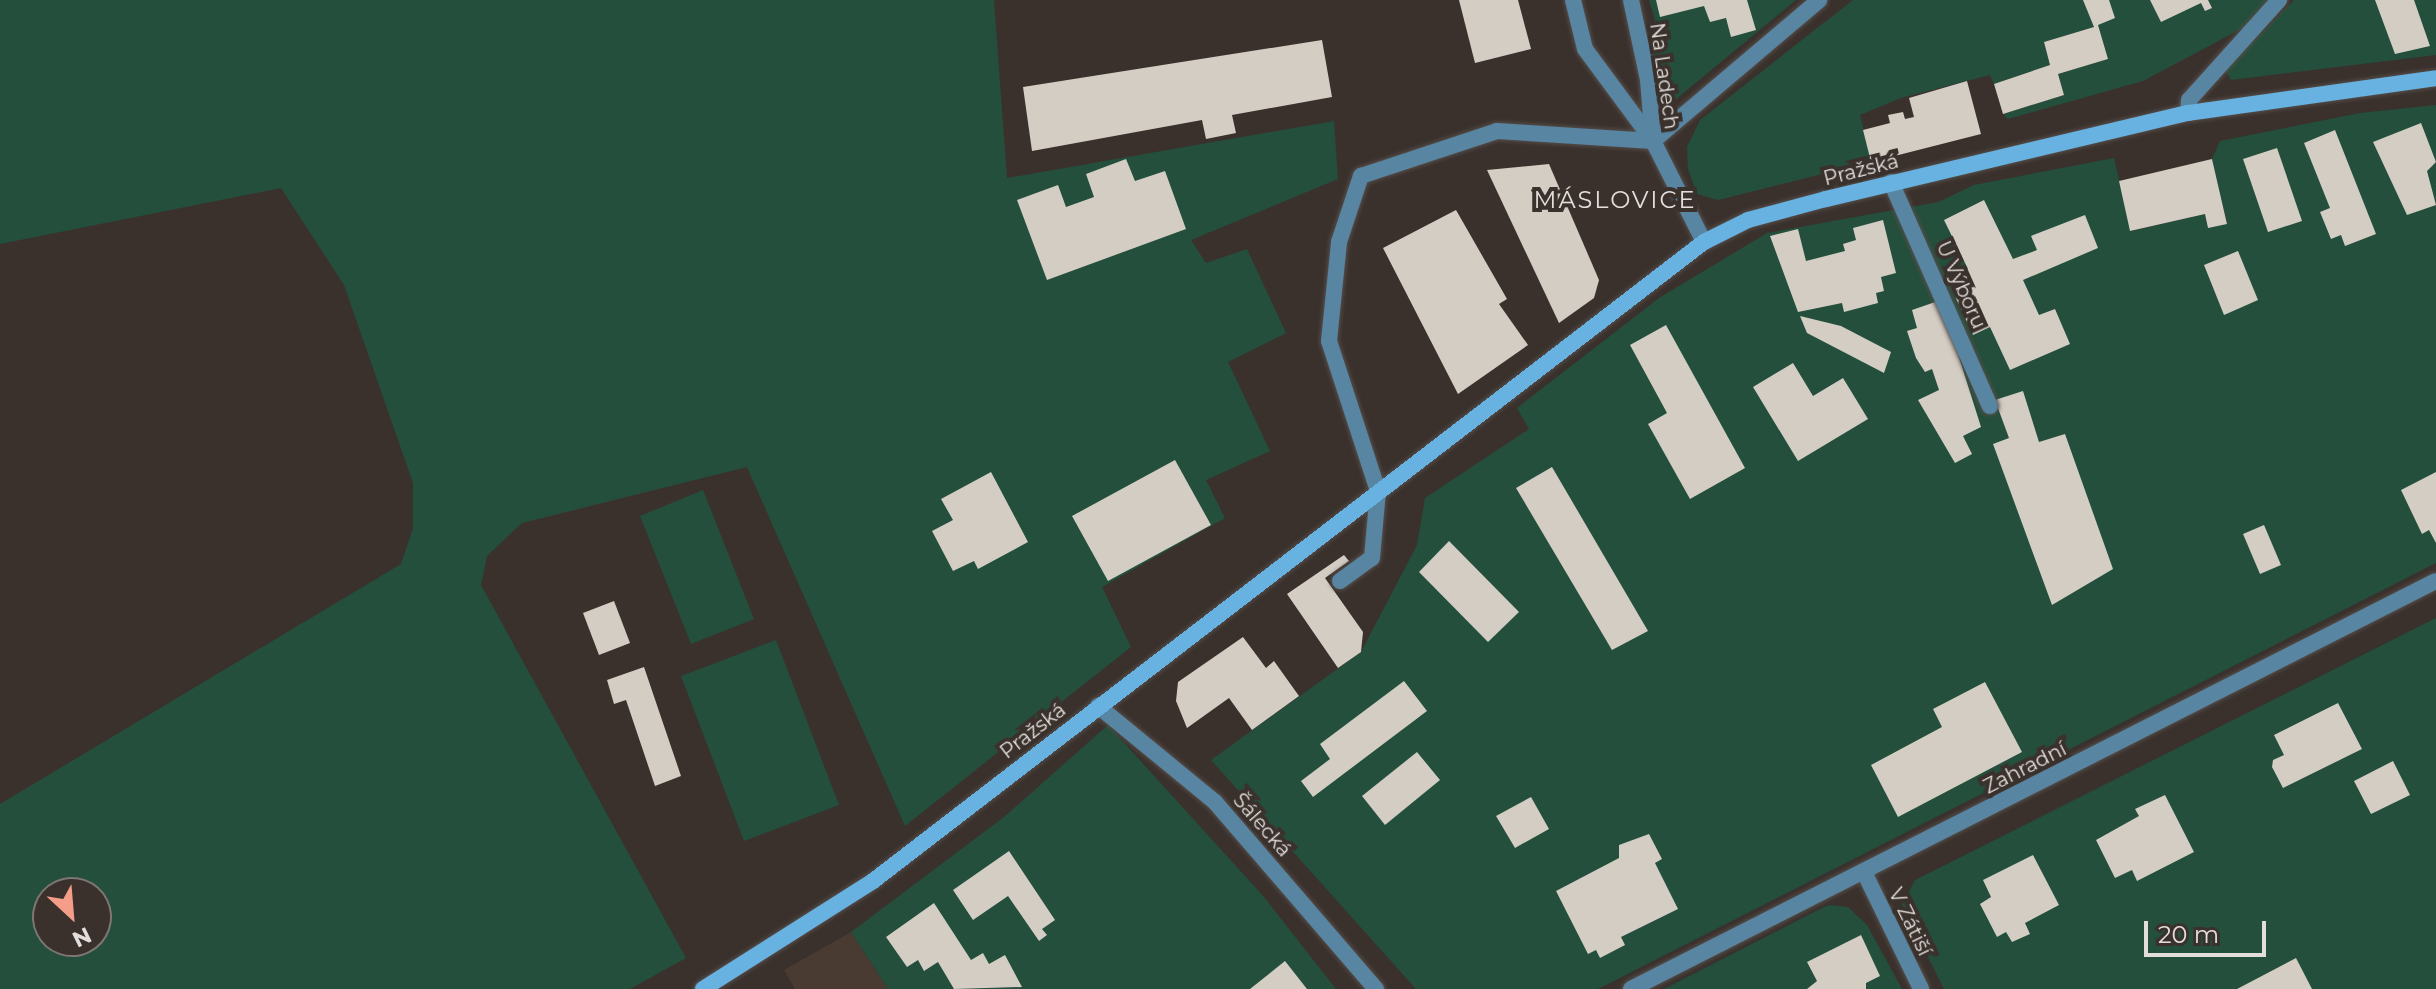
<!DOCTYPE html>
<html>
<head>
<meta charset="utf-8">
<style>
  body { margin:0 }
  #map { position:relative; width:2436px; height:989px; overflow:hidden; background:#3a312d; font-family:Montserrat,sans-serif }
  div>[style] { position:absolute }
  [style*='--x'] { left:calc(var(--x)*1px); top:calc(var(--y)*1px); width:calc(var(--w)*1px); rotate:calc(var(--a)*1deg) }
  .built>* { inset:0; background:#493a32 }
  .green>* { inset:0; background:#234f3c }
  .building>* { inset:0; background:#d4cdc4 }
  .roads { filter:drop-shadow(0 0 2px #554d49) drop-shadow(0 0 2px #554d49) }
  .lane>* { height:16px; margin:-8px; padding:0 8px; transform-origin:8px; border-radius:8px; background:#5785a2 }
  .street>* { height:16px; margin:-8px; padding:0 8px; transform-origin:8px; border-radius:8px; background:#5785a2 }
  .secondary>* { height:16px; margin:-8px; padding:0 8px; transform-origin:8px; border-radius:8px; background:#67b2e1 }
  span { translate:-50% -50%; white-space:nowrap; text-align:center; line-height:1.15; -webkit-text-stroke:8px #3a312d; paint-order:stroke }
  .street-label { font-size:20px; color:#e3dedb }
  .quarter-label { font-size:24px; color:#e3dedb; letter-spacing:2px }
  .north { position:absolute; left:32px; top:877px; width:80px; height:80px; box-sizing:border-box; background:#3a312d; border:2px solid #7e7673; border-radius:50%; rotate:154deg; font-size:22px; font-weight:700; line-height:32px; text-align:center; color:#e3dedb }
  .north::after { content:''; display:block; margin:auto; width:28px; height:36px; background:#f49e89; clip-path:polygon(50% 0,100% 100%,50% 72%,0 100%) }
  .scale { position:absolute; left:2144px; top:921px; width:122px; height:36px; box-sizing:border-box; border:4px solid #e3dedb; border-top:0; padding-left:10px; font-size:24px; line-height:28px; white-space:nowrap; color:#e3dedb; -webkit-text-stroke:6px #3a312d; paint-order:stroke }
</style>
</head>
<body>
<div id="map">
  <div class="built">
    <i style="clip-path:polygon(851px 932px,888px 989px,795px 989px,784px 970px)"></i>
  </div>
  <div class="green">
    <i style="clip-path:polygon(evenodd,0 0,994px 0,1007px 178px,1334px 121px,1338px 179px,1191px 240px,1206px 263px,1247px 249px,1286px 333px,1228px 362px,1270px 451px,1206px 480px,1225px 518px,1102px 587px,1131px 647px,905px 826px,747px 467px,522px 523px,487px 556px,481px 585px,686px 958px,630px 989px,0 989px,0 804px,401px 564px,413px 528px,413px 483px,344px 285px,281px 188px,0 244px,0 0,48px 893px,96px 893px,96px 941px,48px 941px,48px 893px)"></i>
    <i style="clip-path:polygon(1649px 0,1796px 0,1663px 110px,1651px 53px,1655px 20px)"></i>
    <i style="clip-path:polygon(1853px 0,2270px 0,2243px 28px,2143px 81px,2008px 119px,2003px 114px,2064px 95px,2058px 74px,2108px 59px,2098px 26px,2044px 42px,2050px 65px,1994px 84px,1990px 75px,1901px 98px,1860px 115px,1871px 162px,1718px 200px,1697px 194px,1688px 169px,1687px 147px,1700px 120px)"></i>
    <i style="clip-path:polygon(2294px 0,2436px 0,2436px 55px,2231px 80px,2225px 70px)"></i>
    <i style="clip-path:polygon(2436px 105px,2436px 563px,1598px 989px,1416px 989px,1211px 760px,1361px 652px,1417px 545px,1425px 498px,1529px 429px,1517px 408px,1659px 298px,1767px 233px,1938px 202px,1974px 185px,2114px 158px,2131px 231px,2205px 214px,2208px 227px,2227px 223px,2212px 159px,2220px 141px,2360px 113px)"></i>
    <i style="clip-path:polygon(703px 490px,754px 619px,691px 644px,640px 516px)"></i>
    <i style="clip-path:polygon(2436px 618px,2436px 989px,1944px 989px,1902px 905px,1915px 880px)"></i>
    <i style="clip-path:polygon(776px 640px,839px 805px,744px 841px,681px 676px)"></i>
    <i style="clip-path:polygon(1108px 725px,1264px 897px,1336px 989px,888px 989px,851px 932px,1004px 817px)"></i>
    <i style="clip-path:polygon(1828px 905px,1848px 907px,1867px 925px,1902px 989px,1664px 989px)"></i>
  </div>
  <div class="building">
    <i style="clip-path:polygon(1459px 0,1518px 0,1531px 49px,1475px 63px)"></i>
    <i style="clip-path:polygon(1656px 0,1747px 0,1756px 30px,1731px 37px,1726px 18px,1710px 22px,1704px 6px,1660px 17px)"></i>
    <i style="clip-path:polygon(2083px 0,2109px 0,2115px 18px,2098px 25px,2108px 59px,2058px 74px,2064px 95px,2003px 114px,1994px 84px,2050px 65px,2044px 42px,2094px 27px)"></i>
    <i style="clip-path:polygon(2150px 0,2208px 0,2212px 8px,2205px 11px,2201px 3px,2161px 22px)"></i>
    <i style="clip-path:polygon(2375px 0,2414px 0,2430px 46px,2395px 54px)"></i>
    <i style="clip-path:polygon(1322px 40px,1332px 97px,1232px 115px,1236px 133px,1206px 139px,1202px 120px,1032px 151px,1023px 87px)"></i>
    <i style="clip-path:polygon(1967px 81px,1981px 134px,1871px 162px,1863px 130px,1890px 123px,1888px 115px,1903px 112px,1905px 119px,1914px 117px,1909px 98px)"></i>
    <i style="clip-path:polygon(2421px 123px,2436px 162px,2427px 171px,2436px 205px,2407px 215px,2373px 142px)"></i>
    <i style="clip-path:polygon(2335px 130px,2376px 234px,2345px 246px,2341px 235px,2331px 239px,2320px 212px,2330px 208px,2304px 143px)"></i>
    <i style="clip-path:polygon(2277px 148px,2302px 221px,2268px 232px,2243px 159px)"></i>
    <i style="clip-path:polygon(1126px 159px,1135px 181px,1165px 171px,1186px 229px,1047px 280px,1017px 200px,1058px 185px,1066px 207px,1094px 197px,1086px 174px)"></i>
    <i style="clip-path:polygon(2212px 159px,2227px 224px,2208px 228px,2205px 214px,2130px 231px,2119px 181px)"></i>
    <i style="clip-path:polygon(1549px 164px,1599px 280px,1594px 298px,1559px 323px,1487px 170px)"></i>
    <i style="clip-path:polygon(1984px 200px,2013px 259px,2037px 250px,2031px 236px,2085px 215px,2098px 248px,2023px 280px,2039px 315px,2055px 309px,2070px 344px,2010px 370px,1990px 327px,1973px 335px,1947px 279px,1968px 269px,1944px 220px)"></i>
    <i style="clip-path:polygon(1456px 210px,1507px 299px,1499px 304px,1528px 345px,1458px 394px,1383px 248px)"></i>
    <i style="clip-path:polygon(1883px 220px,1896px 273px,1881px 277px,1884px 291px,1876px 293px,1878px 303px,1844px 312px,1842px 303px,1798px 312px,1770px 236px,1798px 229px,1806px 261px,1845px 251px,1843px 244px,1856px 240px,1853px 228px)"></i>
    <i style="clip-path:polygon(2238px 251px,2258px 300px,2224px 315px,2204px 265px)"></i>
    <i style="clip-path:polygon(1941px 300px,1981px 427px,1963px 436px,1972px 454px,1955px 463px,1918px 400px,1939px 390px,1932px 369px,1925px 372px,1916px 358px,1907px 331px,1917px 328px,1912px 310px)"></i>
    <i style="clip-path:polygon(1800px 316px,1841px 326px,1891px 352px,1884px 373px,1807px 333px)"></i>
    <i style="clip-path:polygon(1666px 325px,1745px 468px,1690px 499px,1648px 424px,1667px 413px,1630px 345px)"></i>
    <i style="clip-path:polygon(1793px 363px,1813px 396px,1843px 378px,1868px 419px,1798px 461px,1753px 387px)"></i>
    <i style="clip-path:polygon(2023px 391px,2039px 442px,2065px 434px,2113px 569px,2052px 605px,1993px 444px,2009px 438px,1995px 400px)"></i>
    <i style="clip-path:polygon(1175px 460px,1211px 525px,1108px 581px,1072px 516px)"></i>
    <i style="clip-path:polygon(1552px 467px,1648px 631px,1612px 650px,1516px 488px)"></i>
    <i style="clip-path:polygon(991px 472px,1028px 542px,978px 569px,974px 561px,953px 571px,932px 531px,953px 520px,941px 499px)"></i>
    <i style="clip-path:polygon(2436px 472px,2436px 543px,2429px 530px,2422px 534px,2401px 490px)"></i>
    <i style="clip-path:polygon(2264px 525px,2281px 565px,2260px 574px,2243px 534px)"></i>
    <i style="clip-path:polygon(1449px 541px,1519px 612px,1488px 642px,1419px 572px)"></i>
    <i style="clip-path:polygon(1344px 555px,1349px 561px,1325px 578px,1363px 632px,1361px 652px,1338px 668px,1287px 594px)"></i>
    <i style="clip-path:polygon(614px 601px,630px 643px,599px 655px,583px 613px)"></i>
    <i style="clip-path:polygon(1243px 637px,1266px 668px,1274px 661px,1299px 696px,1252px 730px,1229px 698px,1187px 728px,1176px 701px,1178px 682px)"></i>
    <i style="clip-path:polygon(644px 667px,681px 776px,655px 786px,626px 700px,614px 704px,607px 680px)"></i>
    <i style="clip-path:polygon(1404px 681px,1427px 711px,1313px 797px,1301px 781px,1330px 759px,1320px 744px)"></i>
    <i style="clip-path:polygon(1985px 682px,2022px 752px,1898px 817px,1871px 765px,1942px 727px,1933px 709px)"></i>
    <i style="clip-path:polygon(2338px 703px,2362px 749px,2283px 788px,2272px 767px,2273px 760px,2284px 755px,2274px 735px)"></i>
    <i style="clip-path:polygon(1417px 752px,1440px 780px,1385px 825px,1362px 796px)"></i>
    <i style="clip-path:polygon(2393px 761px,2410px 795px,2371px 814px,2354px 781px)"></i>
    <i style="clip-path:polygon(2165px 795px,2194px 852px,2137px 881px,2132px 870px,2115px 878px,2096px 840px,2139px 816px,2135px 809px)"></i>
    <i style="clip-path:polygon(1531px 797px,1549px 829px,1515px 848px,1496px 816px)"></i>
    <i style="clip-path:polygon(1649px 834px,1662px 859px,1655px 863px,1678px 909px,1621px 937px,1625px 945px,1600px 958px,1596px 950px,1588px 954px,1556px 891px,1619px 858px,1619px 845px)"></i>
    <i style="clip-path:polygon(1009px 851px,1055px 920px,1042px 929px,1047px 935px,1039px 941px,1008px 896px,973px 920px,953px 890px)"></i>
    <i style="clip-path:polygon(2033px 855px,2059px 905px,2025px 923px,2030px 934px,2012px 942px,2006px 932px,1997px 937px,1980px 904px,1991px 897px,1983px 880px)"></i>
    <i style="clip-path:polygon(934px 903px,971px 960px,983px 953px,989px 964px,1005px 955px,1022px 987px,954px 989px,938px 962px,924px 971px,918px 960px,907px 967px,886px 937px)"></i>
    <i style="clip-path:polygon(1861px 935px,1880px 976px,1866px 983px,1866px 989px,1807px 989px,1817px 981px,1807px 962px)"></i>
    <i style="clip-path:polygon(2296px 958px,2312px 989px,2237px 989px)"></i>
    <i style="clip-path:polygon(1285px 961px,1307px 989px,1250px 989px)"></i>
  </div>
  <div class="roads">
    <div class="lane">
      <i style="--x:1573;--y:0;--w:50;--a:76.2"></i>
      <i style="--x:1585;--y:49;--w:114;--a:53.5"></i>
      <i style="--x:1340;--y:581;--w:39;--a:-36"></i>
      <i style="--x:1372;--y:558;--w:67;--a:-84.9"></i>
    </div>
    <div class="street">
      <i style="--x:1631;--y:0;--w:82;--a:78"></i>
      <i style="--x:1648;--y:80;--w:61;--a:85.3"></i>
      <i style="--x:1653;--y:141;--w:113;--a:63.2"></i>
      <i style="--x:2188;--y:113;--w:13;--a:-86"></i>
      <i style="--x:2189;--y:100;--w:135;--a:-48"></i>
      <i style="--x:1653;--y:141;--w:218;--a:-40.3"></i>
      <i style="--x:1891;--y:182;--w:245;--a:66.2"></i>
      <i style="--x:1378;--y:491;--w:158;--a:-108.1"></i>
      <i style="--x:1329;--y:341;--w:100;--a:-84.2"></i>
      <i style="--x:1339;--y:242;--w:70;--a:-71.6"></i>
      <i style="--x:1361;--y:176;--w:143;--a:-18.3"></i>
      <i style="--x:1497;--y:131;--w:156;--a:3.7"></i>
      <i style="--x:1098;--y:706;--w:151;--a:39.4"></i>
      <i style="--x:1215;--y:802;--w:247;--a:49.3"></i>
      <i style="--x:1864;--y:872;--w:130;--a:64"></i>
      <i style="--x:1631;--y:989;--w:902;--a:-26.88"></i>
    </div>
    <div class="secondary">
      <i style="--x:703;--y:989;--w:201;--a:-32.4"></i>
      <i style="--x:873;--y:881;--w:1048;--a:-37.56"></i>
      <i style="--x:1704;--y:242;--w:49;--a:-26.6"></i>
      <i style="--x:1748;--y:220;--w:81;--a:-15.1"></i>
      <i style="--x:1826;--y:199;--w:372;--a:-13.4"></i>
      <i style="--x:2188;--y:113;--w:250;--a:-8"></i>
    </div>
  </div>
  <div class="street-label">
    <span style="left:1664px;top:76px;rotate:82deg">Na Ladech</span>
    <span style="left:1861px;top:170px;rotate:-14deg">Pražská</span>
    <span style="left:1961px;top:285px;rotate:66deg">U Výboru</span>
    <span style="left:1033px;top:731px;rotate:-38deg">Pražská</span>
    <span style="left:2025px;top:768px;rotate:-27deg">Zahradní</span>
    <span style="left:1262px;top:825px;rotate:49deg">Šálecká</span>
    <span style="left:1910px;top:922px;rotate:64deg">V Zátiší</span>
  </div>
  <div class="quarter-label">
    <span style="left:1615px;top:200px">MÁSLOVICE</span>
  </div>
  <div class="north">N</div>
  <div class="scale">20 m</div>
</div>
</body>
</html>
